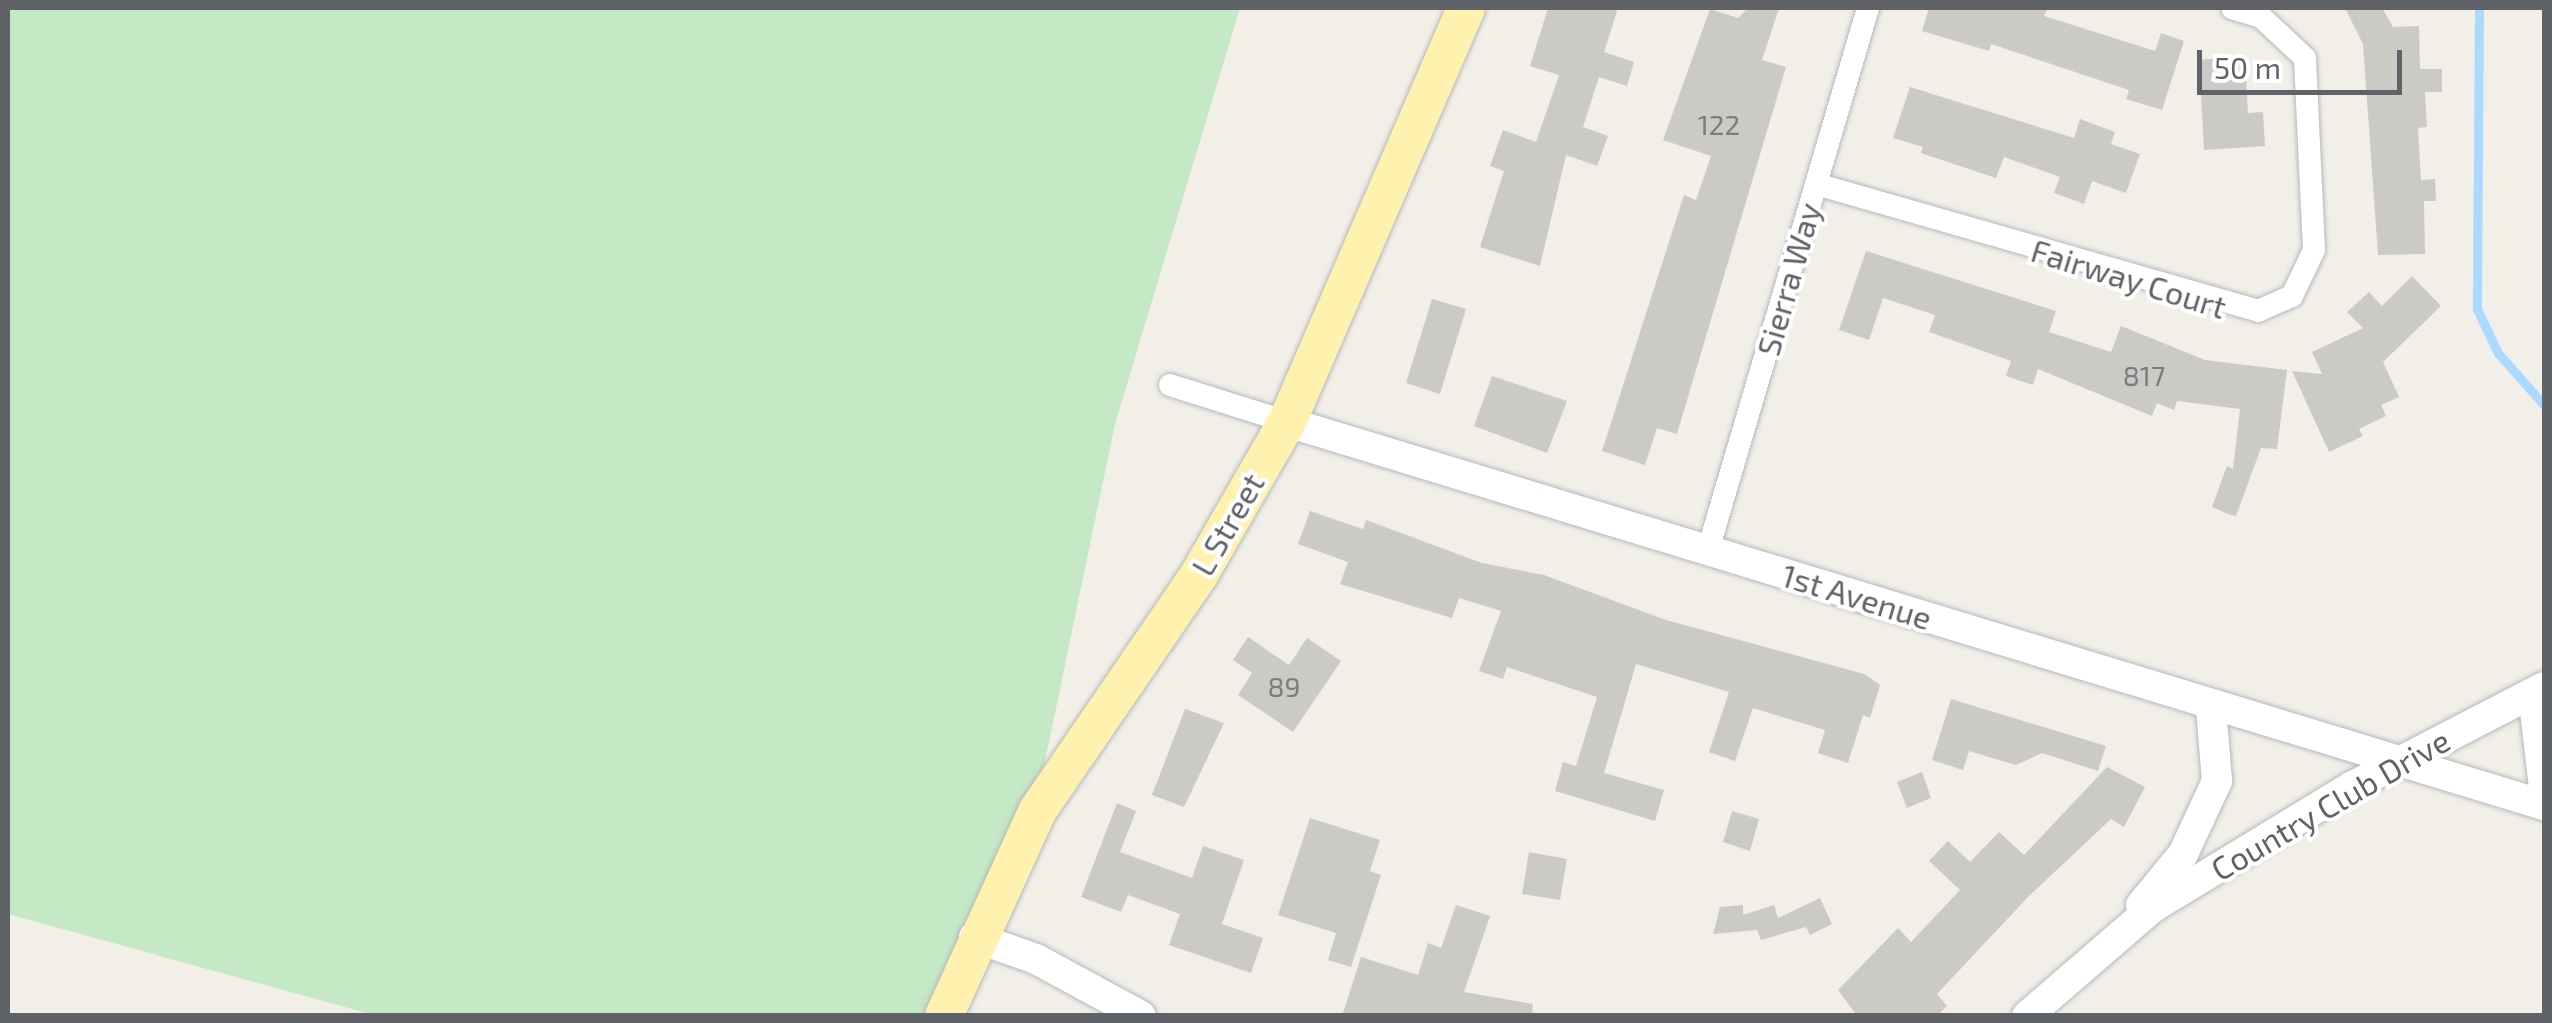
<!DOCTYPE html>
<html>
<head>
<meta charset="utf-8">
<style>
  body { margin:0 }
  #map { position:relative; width:2552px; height:1023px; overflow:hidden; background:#f1efe8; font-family:"Exo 2",sans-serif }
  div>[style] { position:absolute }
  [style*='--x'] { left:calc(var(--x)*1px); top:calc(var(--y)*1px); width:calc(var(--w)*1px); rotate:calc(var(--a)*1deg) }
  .green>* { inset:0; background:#c5e8c5 }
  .stream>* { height:9px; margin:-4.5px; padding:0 4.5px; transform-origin:4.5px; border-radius:4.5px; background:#aadaff }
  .building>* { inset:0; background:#cccac5 }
  .roads { filter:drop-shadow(0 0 2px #b5b8bc) drop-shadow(0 0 2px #b5b8bc) }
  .minor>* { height:22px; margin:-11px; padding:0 11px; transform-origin:11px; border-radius:11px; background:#fff }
  .tertiary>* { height:30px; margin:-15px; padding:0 15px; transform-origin:15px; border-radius:15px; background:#fff }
  .primary>* { height:38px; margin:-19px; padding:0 19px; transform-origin:19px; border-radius:19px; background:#fff2af }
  span { translate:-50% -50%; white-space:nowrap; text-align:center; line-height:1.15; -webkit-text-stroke:8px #fff; paint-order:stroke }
  .number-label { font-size:28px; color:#7a7d7f }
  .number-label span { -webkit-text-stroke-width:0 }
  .street-label { font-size:32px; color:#5f6368 }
  .frame { position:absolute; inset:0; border:10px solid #5f6368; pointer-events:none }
  .scale { position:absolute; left:2197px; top:50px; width:205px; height:45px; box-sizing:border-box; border:5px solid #5f6368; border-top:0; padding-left:12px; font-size:30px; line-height:35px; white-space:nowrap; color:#5f6368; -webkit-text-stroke:8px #fff; paint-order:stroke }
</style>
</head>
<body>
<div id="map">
  <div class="green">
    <i style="clip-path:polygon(8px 8px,1240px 8px,1115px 424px,1033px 819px,943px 1015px,374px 1015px,8px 914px)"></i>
  </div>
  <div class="stream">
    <i style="--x:2479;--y:8;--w:301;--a:90.4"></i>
    <i style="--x:2477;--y:309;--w:49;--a:64.5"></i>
    <i style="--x:2498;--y:353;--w:69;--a:48.5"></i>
  </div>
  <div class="building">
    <i style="clip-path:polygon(1548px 8px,1618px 8px,1604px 52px,1634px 62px,1627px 86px,1599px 77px,1583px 127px,1608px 136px,1597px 166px,1566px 155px,1540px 266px,1480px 247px,1504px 171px,1490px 166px,1503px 130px,1536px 142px,1559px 75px,1530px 66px)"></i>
    <i style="clip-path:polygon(1748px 8px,1779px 8px,1762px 60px,1786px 67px,1677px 434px,1657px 428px,1645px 465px,1602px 451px,1684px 195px,1696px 200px,1711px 156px,1663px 140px,1710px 9px,1738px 18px)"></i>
    <i style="clip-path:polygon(1929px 8px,2048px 8px,2044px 16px,2155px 51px,2161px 33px,2184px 41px,2162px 110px,2126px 99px,2129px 90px,1991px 44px,1989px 51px,1922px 31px)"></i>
    <i style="clip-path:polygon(2345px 8px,2382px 8px,2393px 27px,2419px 26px,2420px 69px,2442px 69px,2442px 92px,2425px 92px,2427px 127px,2418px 128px,2421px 180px,2435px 179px,2436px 201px,2424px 201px,2425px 254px,2378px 255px,2363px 44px)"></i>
    <i style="clip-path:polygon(2245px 56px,2248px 113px,2263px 112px,2265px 146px,2204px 150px,2199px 60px)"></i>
    <i style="clip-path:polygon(1910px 87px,2074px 138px,2080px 119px,2115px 132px,2111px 144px,2140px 154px,2126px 193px,2092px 181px,2084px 204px,2054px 193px,2060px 177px,2004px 157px,1996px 178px,1921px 153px,1923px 147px,1893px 138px)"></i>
    <i style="clip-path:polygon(1866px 251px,2056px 311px,2049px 332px,2111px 352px,2121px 326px,2205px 360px,2287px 370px,2277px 449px,2261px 448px,2236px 516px,2228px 514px,2212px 507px,2227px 466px,2233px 469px,2240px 409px,2177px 401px,2174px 410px,2157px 403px,2152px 416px,2038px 369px,2033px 385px,2006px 376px,2011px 361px,1929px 332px,1935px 315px,1883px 298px,1869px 340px,1839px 330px)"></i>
    <i style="clip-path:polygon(2412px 276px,2441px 306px,2383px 362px,2399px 397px,2381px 405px,2386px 416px,2359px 429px,2363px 436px,2329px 452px,2292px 371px,2322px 374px,2312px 352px,2363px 328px,2347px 312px,2369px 292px,2382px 306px)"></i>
    <i style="clip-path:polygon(1432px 299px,1466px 309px,1440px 394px,1406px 383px)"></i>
    <i style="clip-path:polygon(1492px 376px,1567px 401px,1547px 453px,1474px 426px)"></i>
    <i style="clip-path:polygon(1310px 511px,1363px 529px,1366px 520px,1482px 563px,1544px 575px,1666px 620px,1864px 674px,1880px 685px,1870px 718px,1863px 715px,1848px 763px,1818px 753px,1825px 730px,1753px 708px,1735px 761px,1709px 752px,1729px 692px,1636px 664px,1604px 773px,1664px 790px,1655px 821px,1555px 791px,1563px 762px,1576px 766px,1597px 697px,1507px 667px,1503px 679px,1479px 671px,1501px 611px,1459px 598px,1452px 618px,1340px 584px,1348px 562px,1298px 544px)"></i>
    <i style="clip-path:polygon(1248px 637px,1289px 665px,1307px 638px,1341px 661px,1293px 732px,1238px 695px,1252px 673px,1233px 660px)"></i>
    <i style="clip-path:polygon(1951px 699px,2106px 746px,2098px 771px,2042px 753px,2016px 765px,1969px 751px,1963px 770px,1932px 760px)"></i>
    <i style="clip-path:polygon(1185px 709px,1224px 723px,1184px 807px,1152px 795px)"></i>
    <i style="clip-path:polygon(2107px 767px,2145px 787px,2124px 827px,2111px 819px,2029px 896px,1937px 994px,1947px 1006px,1937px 1016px,1857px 1016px,1838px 990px,1898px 928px,1911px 942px,1960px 890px,1929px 861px,1948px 841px,1970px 862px,1999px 832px,2024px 855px)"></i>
    <i style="clip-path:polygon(1922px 772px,1931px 798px,1907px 808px,1897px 782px)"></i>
    <i style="clip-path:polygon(1117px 803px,1136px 811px,1120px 852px,1192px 878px,1203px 846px,1244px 860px,1222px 924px,1263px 938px,1251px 973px,1169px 945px,1180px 914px,1128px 895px,1121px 912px,1081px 897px)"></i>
    <i style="clip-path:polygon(1732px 811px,1759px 819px,1750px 851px,1723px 842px)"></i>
    <i style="clip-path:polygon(1310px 818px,1380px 840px,1370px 871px,1381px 875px,1351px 967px,1328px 960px,1336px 933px,1278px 915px)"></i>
    <i style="clip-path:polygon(1529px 852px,1567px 859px,1560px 900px,1522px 894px)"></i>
    <i style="clip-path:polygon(1820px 898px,1832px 924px,1810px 935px,1806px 927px,1761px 940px,1757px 930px,1713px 934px,1720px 907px,1743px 905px,1743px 915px,1774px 905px,1778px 918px)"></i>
    <i style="clip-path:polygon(1456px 905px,1490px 916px,1464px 992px,1533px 1004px,1532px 1016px,1342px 1016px,1361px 957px,1418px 975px,1428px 943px,1441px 948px)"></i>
  </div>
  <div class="roads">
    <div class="minor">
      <i style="--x:1816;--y:184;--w:460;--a:16"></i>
      <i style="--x:2258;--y:311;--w:37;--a:-24"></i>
      <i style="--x:2292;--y:296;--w:51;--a:-64.4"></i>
      <i style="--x:2314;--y:250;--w:192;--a:-92.7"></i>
      <i style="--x:2305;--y:58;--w:60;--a:-137"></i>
      <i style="--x:2261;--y:17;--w:30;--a:-163"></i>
      <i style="--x:1170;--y:385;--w:123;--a:17.5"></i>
      <i style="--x:1708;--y:550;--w:565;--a:-73.55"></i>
    </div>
    <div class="tertiary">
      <i style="--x:1287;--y:422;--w:1314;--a:16.95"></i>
      <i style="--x:2533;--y:694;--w:94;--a:83.3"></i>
      <i style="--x:2141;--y:905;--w:66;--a:-50.5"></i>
      <i style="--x:2183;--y:854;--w:81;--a:-65"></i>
      <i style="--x:2217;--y:781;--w:73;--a:-94.7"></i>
      <i style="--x:974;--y:937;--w:66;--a:19.5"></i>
      <i style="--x:1036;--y:959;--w:119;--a:28.5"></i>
      <i style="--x:2027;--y:1016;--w:165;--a:-40.8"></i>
      <i style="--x:2152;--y:908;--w:235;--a:-31.3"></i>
      <i style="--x:2353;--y:786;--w:215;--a:-27.4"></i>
    </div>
    <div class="primary">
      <i style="--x:944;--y:1016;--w:226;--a:-65.5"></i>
      <i style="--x:1038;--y:810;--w:287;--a:-55.6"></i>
      <i style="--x:1200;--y:573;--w:174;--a:-60.1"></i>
      <i style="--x:1287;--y:422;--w:451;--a:-66.6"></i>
    </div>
  </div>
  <div class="number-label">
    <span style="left:1719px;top:124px">122</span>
    <span style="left:2144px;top:375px">817</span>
    <span style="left:1284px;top:686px">89</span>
  </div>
  <div class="street-label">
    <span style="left:2129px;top:278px;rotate:17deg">Fairway Court</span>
    <span style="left:1788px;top:279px;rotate:-74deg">Sierra Way</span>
    <span style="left:1227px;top:524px;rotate:-60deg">L Street</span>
    <span style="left:1857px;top:596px;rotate:17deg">1st Avenue</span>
    <span style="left:2330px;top:804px;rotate:-30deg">Country Club Drive</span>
  </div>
  <div class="frame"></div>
  <div class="scale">50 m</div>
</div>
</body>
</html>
